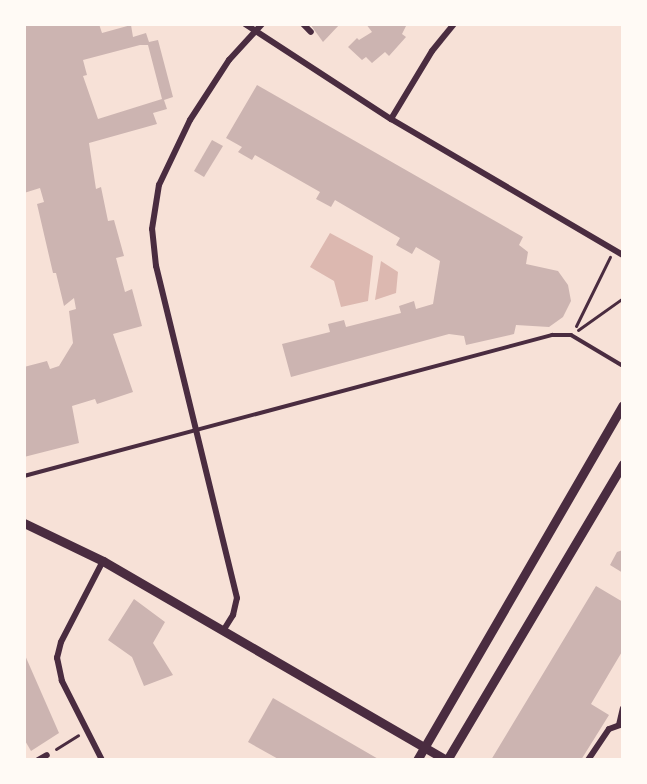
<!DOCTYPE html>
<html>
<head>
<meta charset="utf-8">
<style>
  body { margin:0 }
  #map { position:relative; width:647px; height:784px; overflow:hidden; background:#f7e1d7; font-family:Poppins,sans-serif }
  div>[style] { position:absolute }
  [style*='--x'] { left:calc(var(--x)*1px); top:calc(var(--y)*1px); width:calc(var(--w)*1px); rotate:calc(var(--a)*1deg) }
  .water>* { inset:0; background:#dcb8b0 }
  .building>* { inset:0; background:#ccb4b1 }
  .path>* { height:3px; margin:-1.5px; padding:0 1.5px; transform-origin:1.5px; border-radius:1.5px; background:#4a2c40 }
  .service>* { height:4px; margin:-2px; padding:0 2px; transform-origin:2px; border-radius:2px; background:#4a2c40 }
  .minor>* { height:6px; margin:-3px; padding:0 3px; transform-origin:3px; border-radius:3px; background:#4a2c40 }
  .tertiary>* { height:9px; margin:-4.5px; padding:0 4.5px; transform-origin:4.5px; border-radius:4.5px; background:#4a2c40 }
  span { translate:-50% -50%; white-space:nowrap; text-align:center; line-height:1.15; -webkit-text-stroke:6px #fffaf5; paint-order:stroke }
  .frame { position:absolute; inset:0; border:26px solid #fffaf5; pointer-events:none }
</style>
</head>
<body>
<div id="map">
  <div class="water">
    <i style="clip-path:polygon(330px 233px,373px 256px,368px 301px,341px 307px,334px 281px,310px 267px)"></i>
    <i style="clip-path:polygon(381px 261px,398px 272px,396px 293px,375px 300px)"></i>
  </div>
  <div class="building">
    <i style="clip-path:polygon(evenodd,24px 24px,99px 24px,102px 33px,131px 25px,133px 37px,146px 33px,149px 42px,158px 40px,173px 97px,164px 100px,167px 109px,153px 113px,157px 124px,89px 143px,96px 189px,101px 187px,108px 221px,114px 220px,124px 256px,116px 258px,125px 292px,132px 289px,142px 326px,113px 334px,133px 392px,97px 404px,95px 399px,72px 406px,79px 443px,24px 457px,24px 367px,47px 361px,50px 369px,59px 366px,73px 343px,69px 311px,76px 309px,74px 298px,64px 306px,56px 273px,53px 273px,37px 204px,44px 202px,40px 188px,24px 193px,24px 24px,140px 45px,148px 45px,162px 99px,98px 119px,83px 76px,87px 75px,83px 60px,140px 45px)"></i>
    <i style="clip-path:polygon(310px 24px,340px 24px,323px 42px)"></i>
    <i style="clip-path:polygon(366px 24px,407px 24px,402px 34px,406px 37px,389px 56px,385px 52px,372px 63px,366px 57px,362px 60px,348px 47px,357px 38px,359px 40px,372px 32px)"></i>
    <i style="clip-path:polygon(257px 85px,523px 237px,519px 245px,528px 252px,526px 264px,558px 271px,568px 285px,571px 301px,563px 317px,549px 327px,516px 325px,514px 334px,466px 345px,464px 336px,449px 334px,291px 377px,282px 344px,330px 332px,328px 324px,344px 320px,346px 327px,401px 313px,399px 306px,414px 301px,416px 309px,433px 304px,440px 261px,416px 247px,412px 254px,396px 245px,400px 238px,335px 200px,331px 207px,316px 199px,320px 192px,255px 155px,252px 160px,238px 152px,242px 147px,226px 138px)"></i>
    <i style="clip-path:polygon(212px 140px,223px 146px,204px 177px,194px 171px)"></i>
    <i style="clip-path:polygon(623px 550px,623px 573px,610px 565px,617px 552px)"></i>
    <i style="clip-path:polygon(596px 586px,623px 602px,623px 650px,591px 704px,609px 715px,581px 760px,491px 760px)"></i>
    <i style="clip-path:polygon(134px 599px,165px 622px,153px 643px,173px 675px,144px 686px,132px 657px,108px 640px)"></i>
    <i style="clip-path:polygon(24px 653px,59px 733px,31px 751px,24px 739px)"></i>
    <i style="clip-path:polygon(273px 698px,380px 760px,280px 760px,248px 742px)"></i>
  </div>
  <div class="path">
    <i style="--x:576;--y:326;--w:77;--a:-63.8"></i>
    <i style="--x:578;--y:330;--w:55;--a:-35.4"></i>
    <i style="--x:56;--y:749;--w:26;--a:-32"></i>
  </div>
  <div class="service">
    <i style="--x:24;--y:476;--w:547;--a:-14.95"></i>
    <i style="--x:552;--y:335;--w:19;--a:0"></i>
    <i style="--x:571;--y:335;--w:61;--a:30.8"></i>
  </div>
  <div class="minor">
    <i style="--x:245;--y:24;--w:174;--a:33.1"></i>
    <i style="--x:391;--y:119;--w:269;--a:30.4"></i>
    <i style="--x:303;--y:24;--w:11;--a:45"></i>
    <i style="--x:391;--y:119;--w:79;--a:-58.9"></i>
    <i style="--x:432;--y:51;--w:35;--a:-51"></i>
    <i style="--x:223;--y:631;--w:19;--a:-58"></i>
    <i style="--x:233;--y:615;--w:17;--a:-77"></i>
    <i style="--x:237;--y:598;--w:342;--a:-103.7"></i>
    <i style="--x:156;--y:266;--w:37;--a:-96"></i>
    <i style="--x:152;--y:229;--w:45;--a:-81"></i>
    <i style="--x:159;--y:185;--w:72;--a:-64.5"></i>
    <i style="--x:190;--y:120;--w:72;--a:-57"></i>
    <i style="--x:229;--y:60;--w:49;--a:-47.5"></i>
    <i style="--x:619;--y:725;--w:17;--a:-77"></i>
    <i style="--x:38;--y:760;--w:10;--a:-29"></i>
    <i style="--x:102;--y:760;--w:89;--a:-116.9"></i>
    <i style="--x:62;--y:681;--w:24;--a:-102"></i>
    <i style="--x:57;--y:658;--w:16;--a:-76"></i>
    <i style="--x:61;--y:642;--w:91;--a:-62.6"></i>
    <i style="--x:588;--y:760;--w:37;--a:-56"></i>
    <i style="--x:609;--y:729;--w:15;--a:-20"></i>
  </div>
  <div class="tertiary">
    <i style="--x:24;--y:523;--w:88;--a:25.7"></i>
    <i style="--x:103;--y:561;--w:397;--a:30.1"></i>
    <i style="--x:417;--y:760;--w:410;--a:-59.9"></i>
    <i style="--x:447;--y:760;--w:344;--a:-59.3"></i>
  </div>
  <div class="frame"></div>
</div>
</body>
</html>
